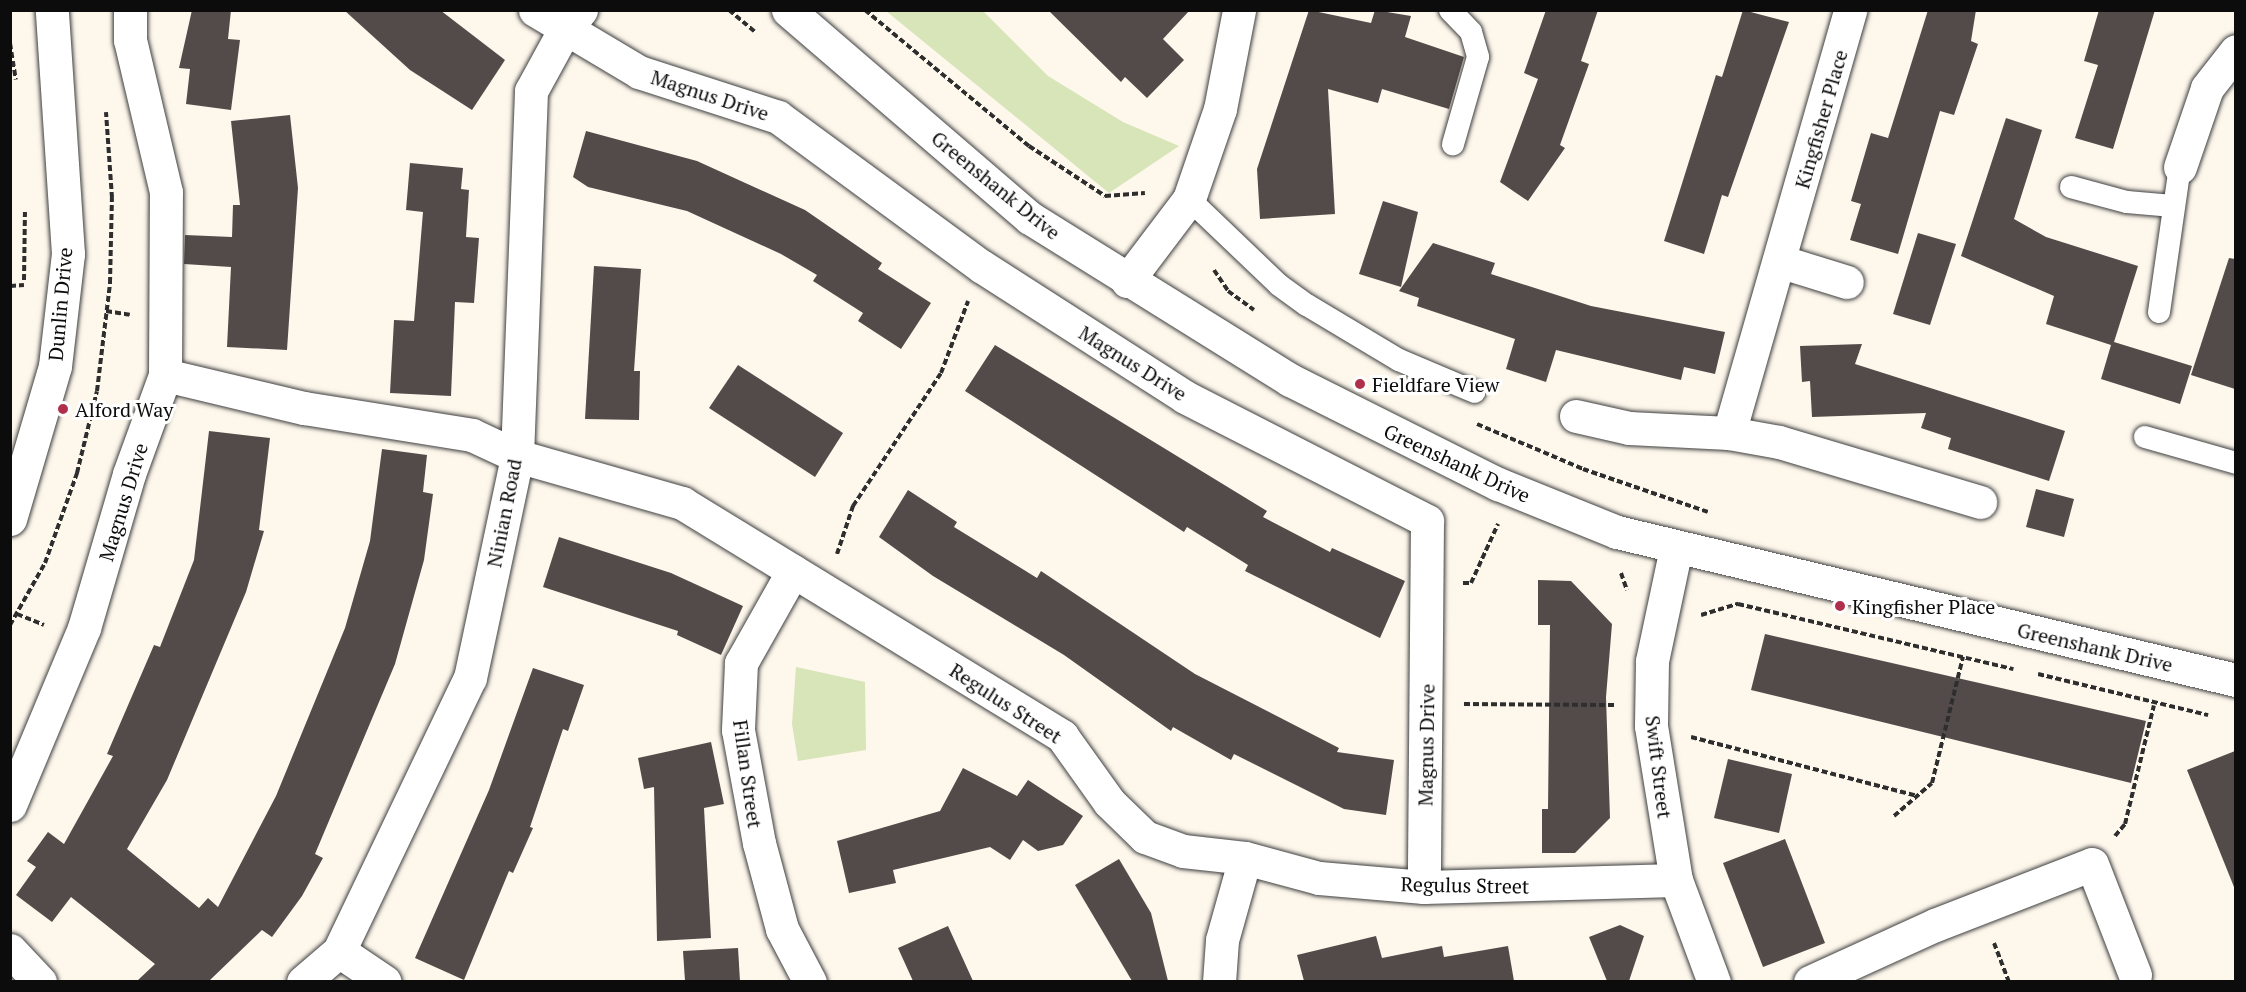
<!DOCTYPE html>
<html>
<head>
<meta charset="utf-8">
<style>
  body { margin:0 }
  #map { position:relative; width:2246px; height:992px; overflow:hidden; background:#fdf7ec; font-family:"PT Serif",serif }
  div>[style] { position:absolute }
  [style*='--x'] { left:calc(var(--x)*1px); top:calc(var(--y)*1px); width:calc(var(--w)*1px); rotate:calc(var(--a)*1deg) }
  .green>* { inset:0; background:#d7e5b9 }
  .building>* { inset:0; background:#534b49 }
  .path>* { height:4px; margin-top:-2px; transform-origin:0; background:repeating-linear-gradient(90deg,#2e2e2e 0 6px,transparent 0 9px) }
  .roads { filter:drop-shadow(0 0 2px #3f3f3f) drop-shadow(0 0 2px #3f3f3f) }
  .service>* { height:22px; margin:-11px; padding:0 11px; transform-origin:11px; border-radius:11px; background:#fff }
  .minor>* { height:33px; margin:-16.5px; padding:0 16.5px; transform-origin:16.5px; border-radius:16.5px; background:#fff }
  .tertiary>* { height:33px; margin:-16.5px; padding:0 16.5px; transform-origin:16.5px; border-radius:16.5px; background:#fff }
  .dots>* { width:16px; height:16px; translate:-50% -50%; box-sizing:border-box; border:3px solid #fff; border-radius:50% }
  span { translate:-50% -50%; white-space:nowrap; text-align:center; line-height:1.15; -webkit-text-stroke:6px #fff; paint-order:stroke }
  .street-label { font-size:20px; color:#0c0c0c }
  .poi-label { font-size:20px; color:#0c0c0c }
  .left { translate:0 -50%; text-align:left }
  .frame { position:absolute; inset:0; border:12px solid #0c0c0c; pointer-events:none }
</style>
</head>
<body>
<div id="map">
  <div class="green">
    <i style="clip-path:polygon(886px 11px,983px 11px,1048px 76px,1123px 122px,1179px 146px,1109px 193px)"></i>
    <i style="clip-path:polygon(796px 667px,865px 682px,866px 750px,798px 761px,792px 724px)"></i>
  </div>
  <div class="building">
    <i style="clip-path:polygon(192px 10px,231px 10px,228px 39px,240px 40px,231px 110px,186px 104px,190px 69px,179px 68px)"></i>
    <i style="clip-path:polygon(344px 10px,440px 10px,505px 60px,472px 110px,410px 70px)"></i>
    <i style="clip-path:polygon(1048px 10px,1190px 10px,1163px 39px,1184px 60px,1147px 98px,1125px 77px,1121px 82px)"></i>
    <i style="clip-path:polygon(1309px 10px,1371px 23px,1375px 10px,1411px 16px,1405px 37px,1464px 57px,1449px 109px,1382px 89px,1378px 103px,1328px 89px,1335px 214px,1260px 219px,1257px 169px)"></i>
    <i style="clip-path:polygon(1546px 10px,1598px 10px,1581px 61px,1589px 64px,1560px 145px,1565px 148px,1528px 201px,1500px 182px,1538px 79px,1524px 73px)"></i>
    <i style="clip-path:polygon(1743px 10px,1789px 22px,1728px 197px,1722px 195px,1704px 254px,1664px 241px,1716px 75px,1722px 77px)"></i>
    <i style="clip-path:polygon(1928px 10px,1976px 10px,1971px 41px,1978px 44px,1954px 115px,1940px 111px,1898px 254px,1850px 240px,1861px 204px,1851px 201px,1871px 133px,1888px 138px)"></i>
    <i style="clip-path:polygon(2099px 10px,2155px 10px,2113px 149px,2075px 138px,2098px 65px,2084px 61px)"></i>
    <i style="clip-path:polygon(290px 115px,298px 188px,287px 350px,227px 347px,231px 267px,184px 264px,185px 235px,232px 237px,233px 205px,240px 205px,231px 121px)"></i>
    <i style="clip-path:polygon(2006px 118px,2042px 130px,2014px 219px,2046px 237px,2138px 266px,2114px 342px,2192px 366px,2180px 404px,2101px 379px,2111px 345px,2046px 324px,2054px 296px,1961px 256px)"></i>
    <i style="clip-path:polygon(586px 131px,697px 161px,805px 210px,882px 263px,878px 269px,931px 303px,901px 349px,858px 321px,863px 313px,813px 281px,817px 275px,781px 254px,687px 211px,588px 187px,573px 177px)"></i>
    <i style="clip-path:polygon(410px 163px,463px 168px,461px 189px,469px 190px,466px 237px,479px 238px,474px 303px,455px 302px,451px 396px,390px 393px,394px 320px,414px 321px,423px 212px,406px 210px)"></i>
    <i style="clip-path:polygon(1383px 201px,1418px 212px,1401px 287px,1359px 274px)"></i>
    <i style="clip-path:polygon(1918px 233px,1956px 244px,1930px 325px,1893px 314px)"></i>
    <i style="clip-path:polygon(1433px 243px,1495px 263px,1491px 274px,1591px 306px,1725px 332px,1715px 374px,1684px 367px,1681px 380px,1556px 350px,1546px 382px,1506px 369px,1515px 339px,1417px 306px,1419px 298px,1399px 291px)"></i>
    <i style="clip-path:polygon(2229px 258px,2235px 259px,2235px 389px,2191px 375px)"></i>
    <i style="clip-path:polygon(594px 266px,641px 269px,634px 371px,640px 371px,639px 420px,585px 419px)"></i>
    <i style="clip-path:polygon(1862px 344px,1855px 364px,2065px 431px,2049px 481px,1948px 449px,1951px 438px,1921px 428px,1926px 413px,1812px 417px,1810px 381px,1802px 382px,1800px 346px)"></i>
    <i style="clip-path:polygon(995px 345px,1267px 511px,1263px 517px,1330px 552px,1332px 548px,1405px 581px,1380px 638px,1245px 571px,1248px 565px,1187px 527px,1184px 532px,965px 391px)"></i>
    <i style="clip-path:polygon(738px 365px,843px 433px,815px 477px,709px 408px)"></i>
    <i style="clip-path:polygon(209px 431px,270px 438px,259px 530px,264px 531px,246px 592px,167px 780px,127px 849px,199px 908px,208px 898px,218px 907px,276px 796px,345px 628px,370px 541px,382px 449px,427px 455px,423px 492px,433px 494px,424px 560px,395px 664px,315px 854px,323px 858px,302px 896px,272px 937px,262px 930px,209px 981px,137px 981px,155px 964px,71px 897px,52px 922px,16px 895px,36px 867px,27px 861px,48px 832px,64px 844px,113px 756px,107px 754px,154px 645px,160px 647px,194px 560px)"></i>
    <i style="clip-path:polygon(2036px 489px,2074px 499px,2064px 537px,2026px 527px)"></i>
    <i style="clip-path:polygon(908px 490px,957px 522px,954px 527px,1037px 578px,1041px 571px,1195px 674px,1339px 748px,1337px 752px,1394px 760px,1386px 815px,1344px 809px,1234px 754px,1231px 760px,1173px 727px,1171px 731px,1064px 655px,933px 576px,879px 537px)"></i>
    <i style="clip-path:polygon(559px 537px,671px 573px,743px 606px,721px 655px,677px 635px,678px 631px,543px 587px)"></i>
    <i style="clip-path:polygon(1538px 580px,1571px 581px,1612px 624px,1606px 697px,1610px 818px,1575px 853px,1542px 853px,1542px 809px,1548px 809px,1550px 625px,1538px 625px)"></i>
    <i style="clip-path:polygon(1765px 634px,2146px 721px,2131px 783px,1751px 690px)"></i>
    <i style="clip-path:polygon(533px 668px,584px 685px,568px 731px,563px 729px,530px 827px,533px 828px,513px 873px,509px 871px,464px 980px,415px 958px,489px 790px)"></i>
    <i style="clip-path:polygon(711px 742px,724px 804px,704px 808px,711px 938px,657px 941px,654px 787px,644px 789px,638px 758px)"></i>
    <i style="clip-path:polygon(2235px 751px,2235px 887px,2234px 887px,2187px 770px)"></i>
    <i style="clip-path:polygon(1728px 759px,1792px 774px,1779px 833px,1714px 818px)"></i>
    <i style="clip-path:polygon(963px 768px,1017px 796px,1028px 780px,1083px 816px,1063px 845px,1038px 851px,1023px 840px,1010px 860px,990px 847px,893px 870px,896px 883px,849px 893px,837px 841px,940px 811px)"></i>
    <i style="clip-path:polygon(1785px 839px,1825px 943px,1763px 967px,1723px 863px)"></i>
    <i style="clip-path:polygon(1119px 859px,1151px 913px,1168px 981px,1132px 981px,1075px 885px)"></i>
    <i style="clip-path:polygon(1620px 925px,1644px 936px,1629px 981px,1607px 981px,1589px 937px)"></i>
    <i style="clip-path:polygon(948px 926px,973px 981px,913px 981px,898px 948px)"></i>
    <i style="clip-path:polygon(1376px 936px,1382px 958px,1442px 946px,1444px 957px,1508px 946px,1514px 981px,1304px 981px,1297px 955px)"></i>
    <i style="clip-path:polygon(738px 948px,740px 981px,685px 981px,683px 951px)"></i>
  </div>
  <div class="path">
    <i style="--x:729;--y:10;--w:35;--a:40"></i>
    <i style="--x:865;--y:10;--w:213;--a:39.7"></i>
    <i style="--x:1029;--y:146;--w:91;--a:33.3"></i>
    <i style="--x:1105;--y:196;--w:40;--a:-4.3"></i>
    <i style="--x:10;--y:43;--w:37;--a:81"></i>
    <i style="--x:1214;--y:270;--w:25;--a:56"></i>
    <i style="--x:1228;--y:291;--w:32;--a:36"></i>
    <i style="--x:24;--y:280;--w:68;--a:-89.2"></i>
    <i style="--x:10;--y:286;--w:14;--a:-4"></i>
    <i style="--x:106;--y:311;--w:24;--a:9"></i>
    <i style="--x:1477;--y:424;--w:115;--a:23"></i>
    <i style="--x:1583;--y:469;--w:132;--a:19"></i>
    <i style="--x:837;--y:554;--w:51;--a:-71.6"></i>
    <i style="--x:853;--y:506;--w:159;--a:-56.5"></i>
    <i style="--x:941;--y:373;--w:77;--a:-69.4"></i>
    <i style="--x:1621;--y:573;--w:18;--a:71"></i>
    <i style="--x:1463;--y:583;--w:8;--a:0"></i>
    <i style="--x:1471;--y:583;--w:65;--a:-65.4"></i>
    <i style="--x:17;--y:614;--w:29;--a:22"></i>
    <i style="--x:1701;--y:615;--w:39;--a:-17"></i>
    <i style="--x:1738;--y:604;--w:283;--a:13.3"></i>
    <i style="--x:10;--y:625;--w:71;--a:-60.6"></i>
    <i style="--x:45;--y:563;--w:96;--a:-70.4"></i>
    <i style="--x:77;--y:473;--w:84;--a:-76.3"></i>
    <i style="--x:97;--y:391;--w:109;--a:-83.1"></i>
    <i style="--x:110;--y:283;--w:85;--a:-88.7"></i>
    <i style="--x:112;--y:198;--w:86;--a:-94"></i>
    <i style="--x:2038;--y:674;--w:175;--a:13.6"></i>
    <i style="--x:1464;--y:704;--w:151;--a:0.4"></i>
    <i style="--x:1691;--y:737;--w:234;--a:14.6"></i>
    <i style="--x:1894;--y:816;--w:50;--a:-41"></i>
    <i style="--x:1932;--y:783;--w:130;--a:-76.2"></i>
    <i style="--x:2115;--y:836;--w:16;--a:-50"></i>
    <i style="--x:2125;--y:824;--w:122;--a:-76.3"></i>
    <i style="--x:1994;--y:943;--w:42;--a:69"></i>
  </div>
  <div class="roads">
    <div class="service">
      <i style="--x:1450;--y:10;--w:30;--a:46"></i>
      <i style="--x:1471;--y:32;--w:26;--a:74"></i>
      <i style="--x:1478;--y:57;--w:91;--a:106"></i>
      <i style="--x:2071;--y:187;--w:58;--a:15"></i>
      <i style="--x:2127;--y:202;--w:46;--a:5"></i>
      <i style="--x:1189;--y:199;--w:124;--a:43.7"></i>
      <i style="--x:1279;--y:285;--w:34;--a:36"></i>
      <i style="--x:1307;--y:305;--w:107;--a:30.9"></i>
      <i style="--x:1399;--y:360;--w:82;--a:22.8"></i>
      <i style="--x:2159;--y:312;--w:147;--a:-81.8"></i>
      <i style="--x:2145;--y:437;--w:95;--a:15.9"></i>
    </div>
    <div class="minor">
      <i style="--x:535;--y:10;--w:121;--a:30.8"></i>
      <i style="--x:639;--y:72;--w:146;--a:17.9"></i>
      <i style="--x:778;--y:117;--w:252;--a:36.3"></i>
      <i style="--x:981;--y:266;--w:242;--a:32.7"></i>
      <i style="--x:1185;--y:397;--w:272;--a:27.1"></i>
      <i style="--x:1427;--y:521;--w:366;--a:90.5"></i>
      <i style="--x:2180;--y:167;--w:83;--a:-71.1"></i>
      <i style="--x:2207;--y:88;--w:47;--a:-51.9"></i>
      <i style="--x:1779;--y:261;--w:71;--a:17.2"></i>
      <i style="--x:1127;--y:281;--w:103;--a:-52.9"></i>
      <i style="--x:1189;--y:199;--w:95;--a:-71"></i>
      <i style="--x:1220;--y:109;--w:101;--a:-79.1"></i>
      <i style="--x:165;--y:375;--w:143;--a:13.4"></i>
      <i style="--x:304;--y:408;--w:170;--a:9.1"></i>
      <i style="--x:472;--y:435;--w:50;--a:25"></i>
      <i style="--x:517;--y:456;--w:172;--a:15.9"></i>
      <i style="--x:682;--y:503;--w:446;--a:31.5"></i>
      <i style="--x:1062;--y:736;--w:81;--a:54.5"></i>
      <i style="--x:1109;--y:802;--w:50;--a:44.2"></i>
      <i style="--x:1145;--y:837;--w:40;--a:20.2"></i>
      <i style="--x:1183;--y:851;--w:62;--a:6.4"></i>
      <i style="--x:1245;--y:858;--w:77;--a:15.1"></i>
      <i style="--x:1319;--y:878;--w:105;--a:4.9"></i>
      <i style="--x:1424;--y:887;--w:252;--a:-1.6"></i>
      <i style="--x:1576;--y:416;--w:54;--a:12.8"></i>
      <i style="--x:1629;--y:428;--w:100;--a:2.9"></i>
      <i style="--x:1729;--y:433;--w:51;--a:10.2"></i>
      <i style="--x:1779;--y:442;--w:210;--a:16.6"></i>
      <i style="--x:1729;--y:433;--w:440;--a:-74"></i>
      <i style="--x:1676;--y:548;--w:116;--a:102"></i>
      <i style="--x:1652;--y:661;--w:65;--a:90.9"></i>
      <i style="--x:1651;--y:726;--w:156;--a:80.8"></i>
      <i style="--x:1676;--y:880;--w:109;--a:69.6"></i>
      <i style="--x:793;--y:571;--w:106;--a:119.5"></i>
      <i style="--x:741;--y:663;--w:67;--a:92.6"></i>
      <i style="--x:738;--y:730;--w:115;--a:79.5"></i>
      <i style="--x:759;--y:843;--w:89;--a:75"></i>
      <i style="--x:782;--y:929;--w:60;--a:62.2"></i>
      <i style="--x:10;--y:805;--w:192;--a:-67.3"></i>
      <i style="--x:84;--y:628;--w:160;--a:-73.7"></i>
      <i style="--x:129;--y:474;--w:105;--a:-70"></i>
      <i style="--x:165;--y:375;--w:183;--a:-89.7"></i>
      <i style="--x:166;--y:192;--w:156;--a:-103.3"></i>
      <i style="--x:130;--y:40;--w:30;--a:-90"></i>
      <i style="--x:10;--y:950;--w:44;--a:46.8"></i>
      <i style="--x:339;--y:951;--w:55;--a:34"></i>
      <i style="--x:303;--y:982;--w:48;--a:-40.7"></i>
      <i style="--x:339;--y:951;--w:303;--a:-64.4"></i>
      <i style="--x:470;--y:678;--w:227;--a:-78"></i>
      <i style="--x:517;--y:456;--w:365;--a:-87.8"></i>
      <i style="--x:531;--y:91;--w:71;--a:-61.3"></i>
      <i style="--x:565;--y:29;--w:25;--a:-50"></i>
      <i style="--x:1219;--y:982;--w:42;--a:-85.9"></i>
      <i style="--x:1222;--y:940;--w:85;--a:-74.3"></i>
      <i style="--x:1810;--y:982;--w:137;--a:-24.5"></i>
      <i style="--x:1935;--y:925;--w:168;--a:-21.2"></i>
      <i style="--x:2092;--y:864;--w:119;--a:68.8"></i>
    </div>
    <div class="tertiary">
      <i style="--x:788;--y:10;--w:319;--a:40.7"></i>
      <i style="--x:1030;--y:218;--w:306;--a:31.9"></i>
      <i style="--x:1290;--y:380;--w:233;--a:26.6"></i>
      <i style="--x:1498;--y:484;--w:128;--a:22"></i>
      <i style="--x:1617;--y:532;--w:636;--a:13.45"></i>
      <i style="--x:10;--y:519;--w:159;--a:-73.6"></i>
      <i style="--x:55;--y:366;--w:113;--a:-83.4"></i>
      <i style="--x:68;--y:254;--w:245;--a:-93.8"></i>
    </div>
  </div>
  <div class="dots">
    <i style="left:1360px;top:384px;background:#b0304c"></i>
    <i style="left:63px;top:409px;background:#b0304c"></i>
    <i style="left:1840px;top:606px;background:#b0304c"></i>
  </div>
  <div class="street-label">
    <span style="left:710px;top:95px;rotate:18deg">Magnus Drive</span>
    <span style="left:1821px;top:119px;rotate:-74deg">Kingfisher Place</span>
    <span style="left:996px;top:185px;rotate:39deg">Greenshank Drive</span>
    <span style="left:60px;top:304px;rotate:-85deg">Dunlin Drive</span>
    <span style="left:1133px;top:363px;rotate:32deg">Magnus Drive</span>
    <span style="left:1457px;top:463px;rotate:25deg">Greenshank Drive</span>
    <span style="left:123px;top:502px;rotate:-73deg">Magnus Drive</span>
    <span style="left:504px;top:513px;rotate:-79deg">Ninian Road</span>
    <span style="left:2095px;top:647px;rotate:13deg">Greenshank Drive</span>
    <span style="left:1006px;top:703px;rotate:33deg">Regulus Street</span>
    <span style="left:1426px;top:745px;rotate:-89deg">Magnus Drive</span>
    <span style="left:1659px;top:767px;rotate:83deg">Swift Street</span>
    <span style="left:748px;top:774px;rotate:82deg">Fillan Street</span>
    <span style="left:1465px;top:885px;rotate:1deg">Regulus Street</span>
  </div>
  <div class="poi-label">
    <span class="left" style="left:1372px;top:384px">Fieldfare View</span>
    <span class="left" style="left:75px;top:409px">Alford Way</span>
    <span class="left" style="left:1852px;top:606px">Kingfisher Place</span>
  </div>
  <div class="frame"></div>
</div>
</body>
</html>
